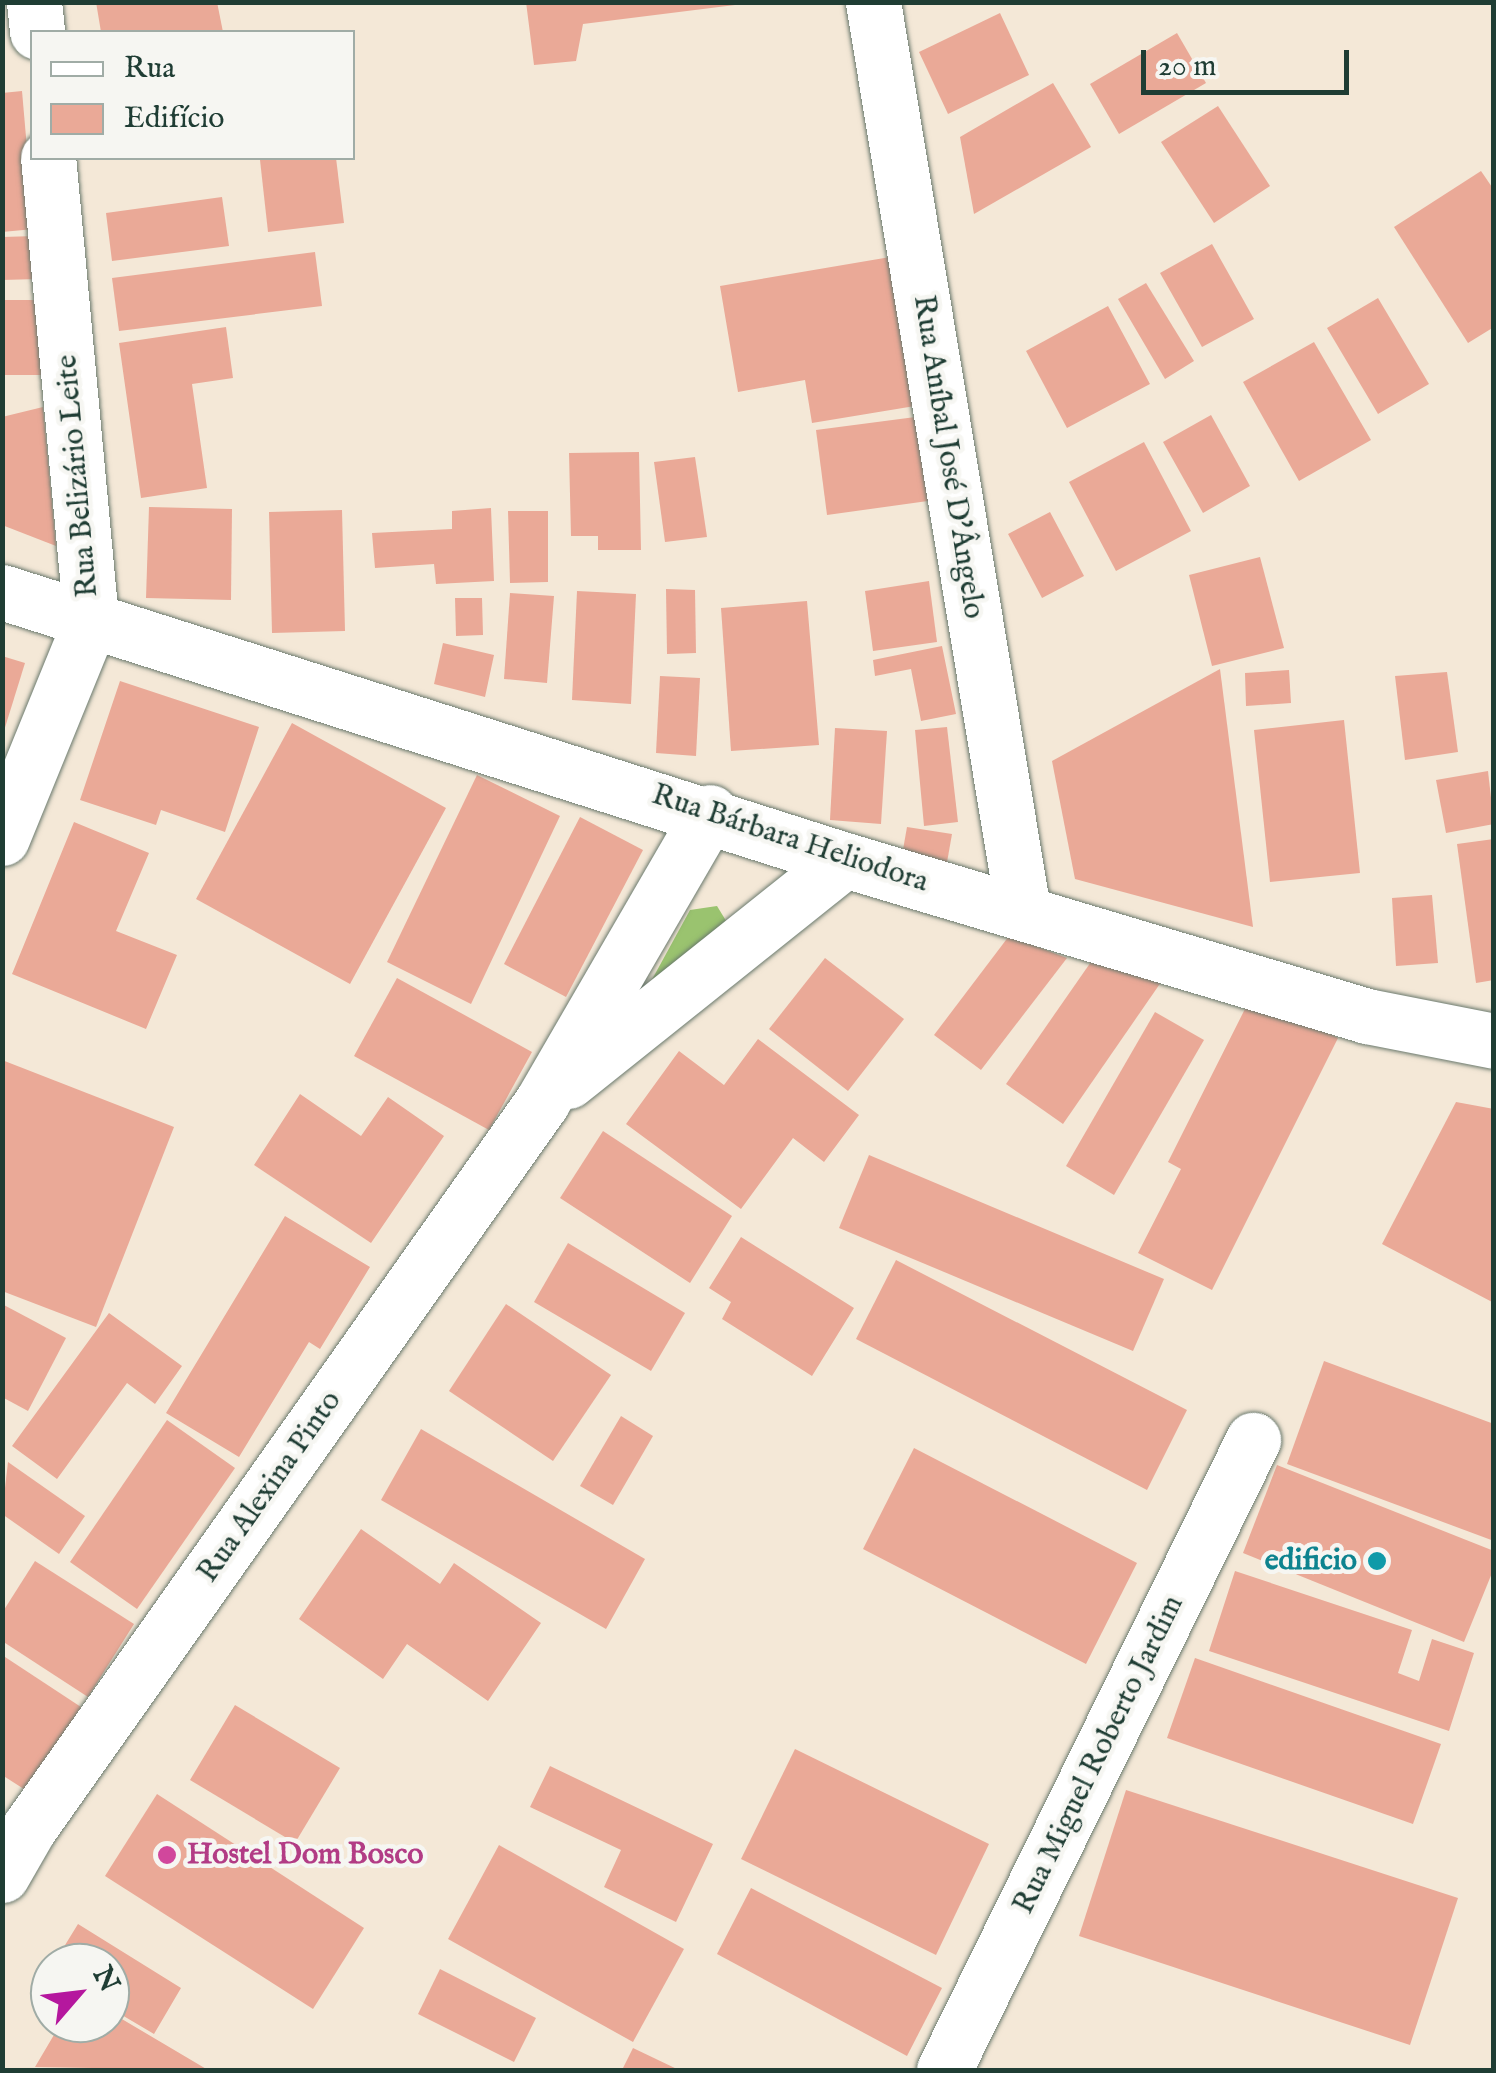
<!DOCTYPE html>
<html>
<head>
<meta charset="utf-8">
<style>
  body { margin:0 }
  #map { position:relative; width:1496px; height:2073px; overflow:hidden; background:#f4e8d7; font-family:"IM FELL English",serif }
  div>[style] { position:absolute }
  [style*='--x'] { left:calc(var(--x)*1px); top:calc(var(--y)*1px); width:calc(var(--w)*1px); rotate:calc(var(--a)*1deg) }
  .green>* { inset:0; background:#9ac36f }
  .building>* { inset:0; background:#eaa997 }
  .roads { filter:drop-shadow(0 0 2px #6a796d) drop-shadow(0 0 2px #6a796d) }
  .minor>* { height:55px; margin:-27.5px; padding:0 27.5px; transform-origin:27.5px; border-radius:27.5px; background:#fff }
  .tertiary>* { height:55px; margin:-27.5px; padding:0 27.5px; transform-origin:27.5px; border-radius:27.5px; background:#fff }
  .dots>* { width:28px; height:28px; translate:-50% -50%; box-sizing:border-box; border:5px solid #f6f6f2; border-radius:50% }
  span { translate:-50% -50%; white-space:nowrap; text-align:center; line-height:1.15; -webkit-text-stroke:9px #f6f6f2; paint-order:stroke }
  .street-label { font-size:30px; color:#1f3d34 }
  .culture-label { font-size:30px; color:#0d838f; font-weight:700 }
  .right { translate:-100% -50%; text-align:right }
  .hotel-label { font-size:30px; color:#b23c85; font-weight:700 }
  .left { translate:0 -50%; text-align:left }
  .frame { position:absolute; inset:0; border:5px solid #1f3d34; pointer-events:none }
  .legend { position:absolute; left:30px; top:30px; width:325px; height:130px; box-sizing:border-box; background:#f6f6f2; border:2px solid #a0aca6; margin:0; padding:12px 18px; list-style:none; font-size:30px; color:#1f3d34 }
  .legend li { display:flex; align-items:center; gap:20px; height:50px }
  .legend b { width:50px; border:2px solid #a0aca6 }
  .north { position:absolute; left:30px; top:1943px; width:100px; height:100px; box-sizing:border-box; background:#f6f6f2; border:2px solid #a0aca6; border-radius:50%; rotate:62deg; font-size:28px; font-weight:700; line-height:40px; text-align:center; color:#1f3d34 }
  .north::after { content:''; display:block; margin:auto; width:35px; height:45px; background:#b5179e; clip-path:polygon(50% 0,100% 100%,50% 72%,0 100%) }
  .scale { position:absolute; left:1141px; top:50px; width:208px; height:45px; box-sizing:border-box; border:5px solid #1f3d34; border-top:0; padding-left:12px; font-size:30px; line-height:35px; white-space:nowrap; color:#1f3d34; -webkit-text-stroke:8px #f6f6f2; paint-order:stroke }
</style>
</head>
<body>
<div id="map">
  <div class="green">
    <i style="clip-path:polygon(717px 906px,728px 924px,637px 1007px,690px 910px)"></i>
  </div>
  <div class="building">
    <i style="clip-path:polygon(96px 2px,217px 2px,223px 32px,101px 32px)"></i>
    <i style="clip-path:polygon(526px 2px,735px 2px,735px 5px,583px 24px,576px 61px,534px 65px)"></i>
    <i style="clip-path:polygon(1000px 13px,1029px 75px,948px 114px,919px 52px)"></i>
    <i style="clip-path:polygon(1177px 33px,1206px 83px,1119px 134px,1090px 84px)"></i>
    <i style="clip-path:polygon(1053px 83px,1091px 147px,974px 214px,960px 137px)"></i>
    <i style="clip-path:polygon(22px 91px,34px 229px,2px 232px,2px 93px)"></i>
    <i style="clip-path:polygon(1218px 106px,1270px 186px,1214px 223px,1161px 142px)"></i>
    <i style="clip-path:polygon(279px 158px,336px 158px,344px 223px,268px 232px,260px 160px)"></i>
    <i style="clip-path:polygon(1481px 171px,1494px 190px,1494px 327px,1468px 343px,1394px 227px)"></i>
    <i style="clip-path:polygon(222px 197px,229px 246px,112px 261px,106px 213px)"></i>
    <i style="clip-path:polygon(36px 236px,38px 279px,2px 280px,2px 237px)"></i>
    <i style="clip-path:polygon(1212px 244px,1254px 319px,1202px 347px,1160px 273px)"></i>
    <i style="clip-path:polygon(315px 252px,322px 306px,119px 331px,112px 278px)"></i>
    <i style="clip-path:polygon(902px 255px,927px 404px,812px 423px,805px 380px,738px 392px,720px 286px)"></i>
    <i style="clip-path:polygon(1146px 283px,1194px 361px,1165px 379px,1118px 299px)"></i>
    <i style="clip-path:polygon(1378px 298px,1429px 384px,1378px 414px,1327px 328px)"></i>
    <i style="clip-path:polygon(2px 300px,43px 300px,45px 375px,2px 375px)"></i>
    <i style="clip-path:polygon(1108px 306px,1150px 384px,1067px 428px,1026px 351px)"></i>
    <i style="clip-path:polygon(226px 327px,233px 378px,192px 384px,207px 488px,141px 498px,119px 343px)"></i>
    <i style="clip-path:polygon(1314px 342px,1371px 440px,1299px 481px,1243px 382px)"></i>
    <i style="clip-path:polygon(43px 407px,56px 546px,2px 525px,2px 417px)"></i>
    <i style="clip-path:polygon(1211px 415px,1250px 486px,1203px 513px,1163px 442px)"></i>
    <i style="clip-path:polygon(923px 416px,935px 500px,827px 515px,816px 430px)"></i>
    <i style="clip-path:polygon(1144px 442px,1191px 531px,1116px 571px,1069px 482px)"></i>
    <i style="clip-path:polygon(639px 452px,641px 550px,598px 550px,598px 536px,571px 536px,569px 453px)"></i>
    <i style="clip-path:polygon(695px 457px,707px 537px,665px 542px,654px 462px)"></i>
    <i style="clip-path:polygon(149px 507px,232px 509px,231px 600px,146px 598px)"></i>
    <i style="clip-path:polygon(491px 508px,494px 581px,436px 584px,434px 564px,375px 568px,372px 533px,452px 529px,452px 511px)"></i>
    <i style="clip-path:polygon(342px 510px,345px 631px,272px 633px,269px 512px)"></i>
    <i style="clip-path:polygon(508px 511px,548px 511px,548px 582px,510px 583px)"></i>
    <i style="clip-path:polygon(1050px 512px,1084px 576px,1042px 598px,1008px 534px)"></i>
    <i style="clip-path:polygon(1260px 557px,1284px 648px,1212px 666px,1189px 575px)"></i>
    <i style="clip-path:polygon(929px 581px,937px 642px,873px 651px,865px 591px)"></i>
    <i style="clip-path:polygon(666px 589px,695px 590px,696px 653px,667px 654px)"></i>
    <i style="clip-path:polygon(577px 591px,636px 594px,631px 704px,572px 700px)"></i>
    <i style="clip-path:polygon(510px 593px,554px 596px,547px 683px,504px 679px)"></i>
    <i style="clip-path:polygon(455px 598px,482px 598px,483px 635px,456px 636px)"></i>
    <i style="clip-path:polygon(807px 601px,819px 745px,731px 751px,721px 608px)"></i>
    <i style="clip-path:polygon(443px 643px,494px 655px,485px 697px,434px 684px)"></i>
    <i style="clip-path:polygon(942px 646px,956px 714px,921px 721px,911px 669px,875px 676px,873px 660px)"></i>
    <i style="clip-path:polygon(2px 656px,25px 663px,3px 734px,2px 734px)"></i>
    <i style="clip-path:polygon(1220px 669px,1253px 927px,1075px 879px,1052px 761px)"></i>
    <i style="clip-path:polygon(1289px 670px,1291px 703px,1246px 706px,1245px 673px)"></i>
    <i style="clip-path:polygon(1447px 672px,1458px 752px,1405px 760px,1395px 676px)"></i>
    <i style="clip-path:polygon(660px 676px,700px 678px,696px 756px,656px 753px)"></i>
    <i style="clip-path:polygon(120px 681px,259px 727px,225px 832px,161px 810px,156px 825px,80px 800px)"></i>
    <i style="clip-path:polygon(1344px 720px,1360px 873px,1270px 882px,1254px 730px)"></i>
    <i style="clip-path:polygon(292px 723px,446px 808px,350px 984px,196px 899px)"></i>
    <i style="clip-path:polygon(947px 727px,958px 822px,924px 826px,915px 730px)"></i>
    <i style="clip-path:polygon(835px 728px,887px 731px,881px 824px,830px 820px)"></i>
    <i style="clip-path:polygon(1488px 771px,1494px 824px,1446px 833px,1436px 780px)"></i>
    <i style="clip-path:polygon(477px 775px,560px 816px,471px 1004px,387px 962px)"></i>
    <i style="clip-path:polygon(580px 817px,643px 850px,566px 997px,504px 964px)"></i>
    <i style="clip-path:polygon(74px 822px,149px 853px,116px 931px,177px 955px,146px 1029px,12px 974px)"></i>
    <i style="clip-path:polygon(907px 827px,952px 834px,946px 868px,901px 861px)"></i>
    <i style="clip-path:polygon(1494px 839px,1494px 980px,1476px 983px,1457px 844px)"></i>
    <i style="clip-path:polygon(1432px 895px,1438px 963px,1396px 966px,1392px 898px)"></i>
    <i style="clip-path:polygon(1009px 936px,1067px 958px,981px 1070px,934px 1035px)"></i>
    <i style="clip-path:polygon(825px 958px,904px 1019px,848px 1091px,769px 1029px)"></i>
    <i style="clip-path:polygon(1093px 959px,1166px 975px,1063px 1124px,1006px 1084px)"></i>
    <i style="clip-path:polygon(397px 978px,532px 1052px,489px 1130px,354px 1056px)"></i>
    <i style="clip-path:polygon(1252px 995px,1338px 1038px,1212px 1290px,1138px 1253px,1181px 1169px,1168px 1162px)"></i>
    <i style="clip-path:polygon(1155px 1012px,1204px 1040px,1114px 1195px,1066px 1166px)"></i>
    <i style="clip-path:polygon(758px 1039px,859px 1115px,824px 1162px,793px 1138px,741px 1209px,626px 1124px,679px 1051px,724px 1085px)"></i>
    <i style="clip-path:polygon(2px 1060px,174px 1127px,96px 1327px,2px 1291px)"></i>
    <i style="clip-path:polygon(300px 1094px,361px 1136px,388px 1097px,444px 1136px,371px 1243px,254px 1165px)"></i>
    <i style="clip-path:polygon(1456px 1102px,1494px 1109px,1494px 1303px,1382px 1244px)"></i>
    <i style="clip-path:polygon(603px 1131px,732px 1216px,690px 1283px,560px 1198px)"></i>
    <i style="clip-path:polygon(869px 1155px,1164px 1279px,1133px 1351px,839px 1228px)"></i>
    <i style="clip-path:polygon(285px 1216px,370px 1267px,320px 1349px,309px 1342px,239px 1457px,166px 1413px)"></i>
    <i style="clip-path:polygon(741px 1237px,854px 1308px,812px 1376px,722px 1319px,731px 1302px,709px 1288px)"></i>
    <i style="clip-path:polygon(568px 1243px,685px 1313px,651px 1371px,534px 1302px)"></i>
    <i style="clip-path:polygon(896px 1260px,1187px 1410px,1147px 1490px,856px 1339px)"></i>
    <i style="clip-path:polygon(2px 1304px,66px 1338px,28px 1411px,2px 1397px)"></i>
    <i style="clip-path:polygon(506px 1304px,611px 1375px,553px 1461px,449px 1391px)"></i>
    <i style="clip-path:polygon(109px 1313px,182px 1366px,155px 1404px,127px 1383px,57px 1479px,12px 1446px)"></i>
    <i style="clip-path:polygon(1324px 1361px,1494px 1424px,1494px 1541px,1287px 1464px)"></i>
    <i style="clip-path:polygon(621px 1416px,653px 1436px,613px 1505px,580px 1486px)"></i>
    <i style="clip-path:polygon(167px 1420px,235px 1468px,137px 1609px,70px 1562px)"></i>
    <i style="clip-path:polygon(421px 1429px,645px 1559px,606px 1629px,381px 1500px)"></i>
    <i style="clip-path:polygon(914px 1448px,1137px 1563px,1086px 1664px,863px 1549px)"></i>
    <i style="clip-path:polygon(8px 1462px,85px 1516px,59px 1554px,2px 1514px)"></i>
    <i style="clip-path:polygon(1277px 1465px,1494px 1551px,1494px 1568px,1464px 1642px,1243px 1553px)"></i>
    <i style="clip-path:polygon(361px 1529px,440px 1584px,454px 1563px,541px 1623px,488px 1701px,407px 1644px,383px 1679px,299px 1619px)"></i>
    <i style="clip-path:polygon(35px 1561px,134px 1624px,88px 1697px,2px 1641px,2px 1613px)"></i>
    <i style="clip-path:polygon(1235px 1571px,1412px 1630px,1398px 1673px,1419px 1681px,1432px 1639px,1474px 1653px,1449px 1731px,1209px 1651px)"></i>
    <i style="clip-path:polygon(2px 1655px,81px 1707px,27px 1791px,2px 1775px)"></i>
    <i style="clip-path:polygon(1195px 1658px,1441px 1744px,1413px 1824px,1167px 1738px)"></i>
    <i style="clip-path:polygon(235px 1705px,340px 1768px,295px 1843px,190px 1780px)"></i>
    <i style="clip-path:polygon(795px 1749px,989px 1844px,936px 1955px,741px 1859px)"></i>
    <i style="clip-path:polygon(550px 1766px,713px 1844px,676px 1922px,604px 1887px,621px 1850px,530px 1807px)"></i>
    <i style="clip-path:polygon(1126px 1790px,1458px 1898px,1410px 2045px,1079px 1936px)"></i>
    <i style="clip-path:polygon(157px 1794px,364px 1928px,313px 2009px,105px 1876px)"></i>
    <i style="clip-path:polygon(499px 1845px,684px 1949px,633px 2042px,448px 1939px)"></i>
    <i style="clip-path:polygon(751px 1888px,942px 1988px,907px 2056px,717px 1954px)"></i>
    <i style="clip-path:polygon(78px 1924px,181px 1988px,154px 2034px,110px 2008px,110px 1963px,54px 1963px)"></i>
    <i style="clip-path:polygon(440px 1969px,536px 2018px,514px 2062px,418px 2014px)"></i>
    <i style="clip-path:polygon(110px 2012px,208px 2070px,35px 2067px,61px 2023px,110px 2023px)"></i>
    <i style="clip-path:polygon(633px 2048px,679px 2070px,622px 2070px)"></i>
  </div>
  <div class="roads">
    <div class="minor">
      <i style="--x:34;--y:2;--w:30;--a:84"></i>
      <i style="--x:873;--y:2;--w:921;--a:80.63"></i>
      <i style="--x:2;--y:838;--w:235;--a:-67.8"></i>
      <i style="--x:91;--y:620;--w:464;--a:-95.3"></i>
      <i style="--x:944;--y:2070;--w:702;--a:-63.87"></i>
    </div>
    <div class="tertiary">
      <i style="--x:2;--y:592;--w:885;--a:17.64"></i>
      <i style="--x:845;--y:860;--w:545;--a:16.64"></i>
      <i style="--x:1367;--y:1016;--w:129;--a:11.1"></i>
      <i style="--x:568;--y:1081;--w:354;--a:-38.6"></i>
      <i style="--x:2;--y:1875;--w:54;--a:-60.1"></i>
      <i style="--x:29;--y:1828;--w:889;--a:-54.75"></i>
      <i style="--x:542;--y:1102;--w:335;--a:-59.9"></i>
    </div>
  </div>
  <div class="dots">
    <i style="left:1377px;top:1561px;background:#0f9aa8"></i>
    <i style="left:167px;top:1855px;background:#d1479c"></i>
  </div>
  <div class="street-label">
    <span style="left:948px;top:457px;rotate:81deg">Rua Aníbal José D'Ângelo</span>
    <span style="left:78px;top:476px;rotate:-95deg">Rua Belizário Leite</span>
    <span style="left:790px;top:839px;rotate:18deg">Rua Bárbara Heliodora</span>
    <span style="left:270px;top:1487px;rotate:-55deg">Rua Alexina Pinto</span>
    <span style="left:1099px;top:1755px;rotate:-64deg">Rua Miguel Roberto Jardim</span>
  </div>
  <div class="culture-label">
    <span class="right" style="left:1357px;top:1561px">edificio</span>
  </div>
  <div class="hotel-label">
    <span class="left" style="left:187px;top:1855px">Hostel Dom Bosco</span>
  </div>
  <div class="frame"></div>
  <ul class="legend">
  <li><b style="height:12px;background:#fff"></b>Rua</li>
  <li><b style="height:28px;background:#eaa997"></b>Edifício</li>
  </ul>
  <div class="north">N</div>
  <div class="scale">20 m</div>
</div>
</body>
</html>
